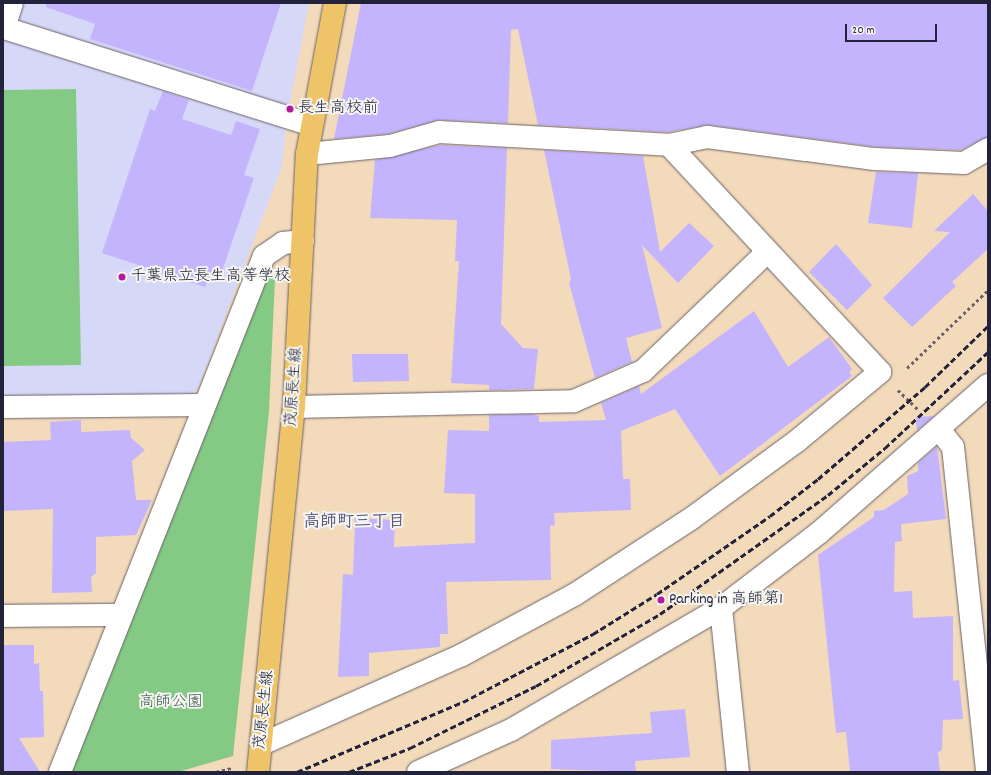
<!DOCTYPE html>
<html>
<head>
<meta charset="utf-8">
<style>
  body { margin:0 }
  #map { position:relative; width:991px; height:775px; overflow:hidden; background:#f2dabb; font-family:Dekko,"Klee One",sans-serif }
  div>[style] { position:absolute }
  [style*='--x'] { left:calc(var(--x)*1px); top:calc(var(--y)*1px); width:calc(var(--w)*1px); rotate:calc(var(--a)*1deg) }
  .built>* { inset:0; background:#d6d8f8 }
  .green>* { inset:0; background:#84ca85 }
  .building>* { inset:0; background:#c4b3fd }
  .path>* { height:2.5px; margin-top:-1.25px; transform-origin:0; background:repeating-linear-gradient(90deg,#6b6268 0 3px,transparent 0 6px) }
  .roads { filter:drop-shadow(0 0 1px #6b6268) drop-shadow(0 0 1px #6b6268) }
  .minor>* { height:22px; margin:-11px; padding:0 11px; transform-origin:11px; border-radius:11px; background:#fff }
  .major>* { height:22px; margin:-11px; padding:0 11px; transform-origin:11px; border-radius:11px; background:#efc469 }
  .rail>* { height:3px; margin-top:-1.5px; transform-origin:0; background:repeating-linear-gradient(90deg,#22223b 0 6px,transparent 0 9px) }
  .dots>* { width:11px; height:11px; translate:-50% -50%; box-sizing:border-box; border:2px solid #f6f6f2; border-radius:50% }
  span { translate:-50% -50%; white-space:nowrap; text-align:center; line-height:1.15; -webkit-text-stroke:4px #f6f6f2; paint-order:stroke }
  .poi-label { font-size:16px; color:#22223b }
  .left { translate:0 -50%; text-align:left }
  .street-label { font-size:16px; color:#22223b }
  .park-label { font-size:16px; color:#445d55 }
  .neighbourhood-label { font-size:17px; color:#5b557f; font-weight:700 }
  .frame { position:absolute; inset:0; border:4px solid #22223b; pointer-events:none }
  .scale { position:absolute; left:845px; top:24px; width:92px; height:18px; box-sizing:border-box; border:2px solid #22223b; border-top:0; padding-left:5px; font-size:12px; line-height:14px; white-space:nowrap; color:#22223b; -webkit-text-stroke:3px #f6f6f2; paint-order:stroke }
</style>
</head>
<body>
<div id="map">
  <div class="built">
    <i style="clip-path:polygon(3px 3px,309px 3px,287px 119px,282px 166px,198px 389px,188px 396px,3px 397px)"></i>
  </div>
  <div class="green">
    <i style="clip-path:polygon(76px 89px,81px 365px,3px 366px,3px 90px)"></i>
    <i style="clip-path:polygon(270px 277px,275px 278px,269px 412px,233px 756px,178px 772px,71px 772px,264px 282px)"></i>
  </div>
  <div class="building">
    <i style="clip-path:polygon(46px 3px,281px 3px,252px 91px,90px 39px,95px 24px,46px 7px)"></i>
    <i style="clip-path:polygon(361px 3px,988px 3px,988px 137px,961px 150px,876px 147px,708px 125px,668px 132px,538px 125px,518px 29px,511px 30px,508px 123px,439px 120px,388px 134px,334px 139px)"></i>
    <i style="clip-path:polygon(163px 91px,189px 100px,182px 119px,231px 135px,236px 121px,260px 129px,244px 175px,254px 178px,220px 277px,210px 274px,205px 287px,102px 253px,150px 109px,155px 111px)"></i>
    <i style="clip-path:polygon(440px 145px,507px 148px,501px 324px,523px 348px,538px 349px,534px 389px,489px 390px,489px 385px,451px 383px,459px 261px,455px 261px,457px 220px,370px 218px,375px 160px)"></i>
    <i style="clip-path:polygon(544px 150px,643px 156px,660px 252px,689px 223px,714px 246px,678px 283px,642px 245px,662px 328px,626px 338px,632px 362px,595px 378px,569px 283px,571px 279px)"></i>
    <i style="clip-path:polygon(876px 172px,918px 173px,912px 228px,868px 223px)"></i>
    <i style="clip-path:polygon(973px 194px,988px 211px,988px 249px,952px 282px,956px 286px,912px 327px,883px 298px,950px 232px,934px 231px)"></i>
    <i style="clip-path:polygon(836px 244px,872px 285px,847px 310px,809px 272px)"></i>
    <i style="clip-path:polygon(754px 311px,788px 367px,829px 337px,852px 369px,849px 372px,852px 376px,720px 476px,675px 409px,621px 431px,623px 479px,630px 479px,631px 510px,554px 513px,555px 525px,550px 526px,551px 580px,446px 582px,448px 634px,440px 634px,440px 647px,369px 653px,369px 676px,338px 677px,343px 574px,353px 575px,355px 518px,395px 520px,394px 547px,475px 543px,475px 494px,444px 493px,448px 430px,489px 431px,489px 415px,532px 414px,539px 416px,539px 422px,606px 420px,601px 403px,639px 386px,641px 394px)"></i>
    <i style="clip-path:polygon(352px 354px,408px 354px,409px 381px,353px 382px)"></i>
    <i style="clip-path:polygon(934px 416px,917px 431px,916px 417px)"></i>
    <i style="clip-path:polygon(81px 420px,81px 432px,130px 430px,131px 438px,145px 450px,132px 461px,136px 500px,152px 500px,136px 535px,96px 537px,96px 573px,91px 577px,92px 592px,52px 593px,53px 509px,3px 511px,3px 442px,51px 440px,50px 422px)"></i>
    <i style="clip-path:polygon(937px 446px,946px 519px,901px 524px,902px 541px,895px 542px,894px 592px,912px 591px,913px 618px,953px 616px,953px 681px,959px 680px,963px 719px,943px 720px,942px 750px,938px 752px,940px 772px,850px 772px,846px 732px,836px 733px,818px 555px,874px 517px,874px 511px,884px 510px,908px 494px,907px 476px,918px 471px,918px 463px)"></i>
    <i style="clip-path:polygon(3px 645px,34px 645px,34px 664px,39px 663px,40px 691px,43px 691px,44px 737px,19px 738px,40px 772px,3px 772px)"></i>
    <i style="clip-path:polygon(685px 709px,690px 757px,635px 761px,636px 772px,551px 769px,551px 740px,652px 733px,650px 712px)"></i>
  </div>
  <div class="path">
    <i style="--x:907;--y:368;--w:112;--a:-43.9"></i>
    <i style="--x:898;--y:390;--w:28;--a:44"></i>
    <i style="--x:216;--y:772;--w:16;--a:-15"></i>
  </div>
  <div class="roads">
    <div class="minor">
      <i style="--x:12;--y:3;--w:26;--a:108"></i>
      <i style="--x:4;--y:28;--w:322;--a:17.5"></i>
      <i style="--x:307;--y:154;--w:83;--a:-5.5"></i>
      <i style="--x:390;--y:146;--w:51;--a:-15.9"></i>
      <i style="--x:439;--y:132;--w:230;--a:3.2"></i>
      <i style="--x:669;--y:145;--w:39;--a:-12"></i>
      <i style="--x:707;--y:137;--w:169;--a:7.5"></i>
      <i style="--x:875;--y:159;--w:89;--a:2.6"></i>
      <i style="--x:964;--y:163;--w:28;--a:-30"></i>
      <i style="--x:3;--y:407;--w:200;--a:-0.6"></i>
      <i style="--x:294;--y:407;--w:280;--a:-1.2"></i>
      <i style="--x:574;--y:401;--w:75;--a:-23.5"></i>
      <i style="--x:643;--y:371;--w:172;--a:-43.8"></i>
      <i style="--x:940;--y:430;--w:21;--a:53"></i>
      <i style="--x:953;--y:447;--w:327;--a:84"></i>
      <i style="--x:721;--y:608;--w:165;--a:84.1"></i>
      <i style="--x:3;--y:616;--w:118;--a:-0.5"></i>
      <i style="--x:262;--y:744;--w:219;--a:-24"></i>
      <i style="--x:462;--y:655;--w:127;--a:-28.2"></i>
      <i style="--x:574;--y:595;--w:141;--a:-33.1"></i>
      <i style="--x:692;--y:518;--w:130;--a:-36.3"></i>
      <i style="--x:797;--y:441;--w:108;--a:-39.7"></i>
      <i style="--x:880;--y:372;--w:310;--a:-132.9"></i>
      <i style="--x:60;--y:772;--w:555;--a:-68.43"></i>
      <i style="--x:264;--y:256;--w:23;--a:-34"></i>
      <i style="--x:283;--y:243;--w:20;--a:-6"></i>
      <i style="--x:418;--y:772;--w:102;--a:-24.3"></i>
      <i style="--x:511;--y:730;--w:243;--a:-30.2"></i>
      <i style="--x:721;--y:608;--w:125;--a:-37.5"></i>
      <i style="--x:820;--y:532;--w:223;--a:-41.2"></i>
    </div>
    <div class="major">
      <i style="--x:258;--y:772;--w:367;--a:-84.4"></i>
      <i style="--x:294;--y:407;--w:253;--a:-87.1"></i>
      <i style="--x:307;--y:154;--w:154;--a:-79.5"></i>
    </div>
  </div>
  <div class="rail">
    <i style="--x:297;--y:772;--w:180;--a:-22.9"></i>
    <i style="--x:463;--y:702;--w:147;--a:-27.6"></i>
    <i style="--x:593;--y:634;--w:75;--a:-32"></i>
    <i style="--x:657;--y:594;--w:137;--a:-34.6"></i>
    <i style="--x:770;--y:516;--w:61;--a:-37.6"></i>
    <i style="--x:818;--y:479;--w:141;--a:-40.7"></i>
    <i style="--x:925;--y:387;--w:88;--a:-44.1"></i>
    <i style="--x:349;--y:772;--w:66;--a:-21.5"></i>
    <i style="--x:410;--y:748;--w:140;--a:-26.2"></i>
    <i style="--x:536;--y:686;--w:143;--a:-30.1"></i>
    <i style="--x:660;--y:614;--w:206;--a:-35.3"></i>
    <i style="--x:828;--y:495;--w:74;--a:-39.5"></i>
    <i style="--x:885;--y:448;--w:141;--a:-43"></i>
  </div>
  <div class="dots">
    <i style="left:290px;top:109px;background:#b5179e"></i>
    <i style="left:122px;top:277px;background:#b5179e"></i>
    <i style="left:661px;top:600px;background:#b5179e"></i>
  </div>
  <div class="poi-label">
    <span class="left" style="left:298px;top:109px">長生高校前</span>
    <span class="left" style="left:130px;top:277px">千葉県立長生高等学校</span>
    <span class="left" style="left:669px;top:600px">Parking in 高師第1</span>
  </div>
  <div class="street-label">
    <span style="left:295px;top:387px;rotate:-86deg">茂原長生線</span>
    <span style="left:265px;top:710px;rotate:-84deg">茂原長生線</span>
  </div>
  <div class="park-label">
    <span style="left:171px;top:703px">高師公園</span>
  </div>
  <div class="neighbourhood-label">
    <span style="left:354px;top:524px">高師町三丁目</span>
  </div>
  <div class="frame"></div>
  <div class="scale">20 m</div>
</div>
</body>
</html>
